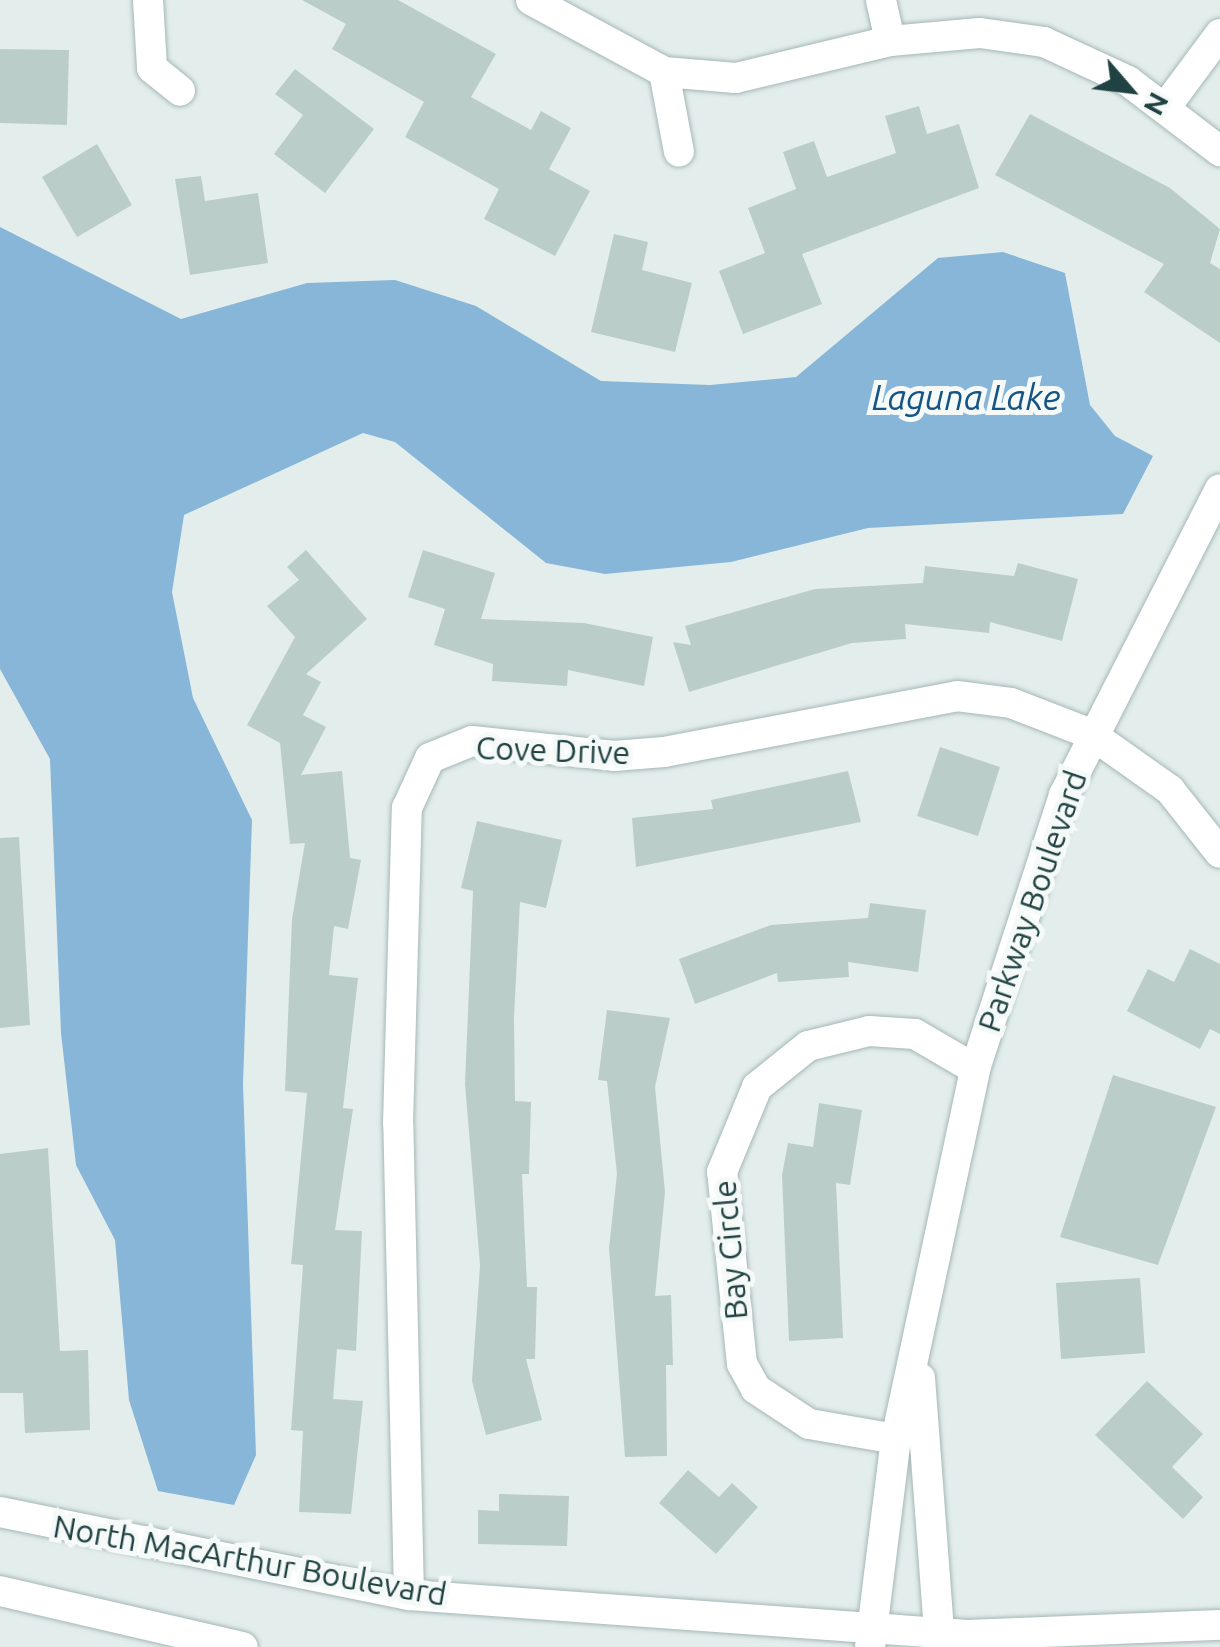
<!DOCTYPE html>
<html>
<head>
<meta charset="utf-8">
<style>
  body { margin:0 }
  #map { position:relative; width:1220px; height:1647px; overflow:hidden; background:#e3eeec; font-family:Ubuntu,sans-serif }
  div>[style] { position:absolute }
  [style*='--x'] { left:calc(var(--x)*1px); top:calc(var(--y)*1px); width:calc(var(--w)*1px); rotate:calc(var(--a)*1deg) }
  .water>* { inset:0; background:#87b6d8 }
  .building>* { inset:0; background:#bbcdc9 }
  .roads { filter:drop-shadow(0 0 2px #a5b7b6) drop-shadow(0 0 2px #a5b7b6) }
  .street>* { height:30px; margin:-15px; padding:0 15px; transform-origin:15px; border-radius:15px; background:#fff }
  .secondary>* { height:30px; margin:-15px; padding:0 15px; transform-origin:15px; border-radius:15px; background:#fff }
  span { translate:-50% -50%; white-space:nowrap; text-align:center; line-height:1.15; -webkit-text-stroke:10px #f5faf9; paint-order:stroke }
  .street-label { font-size:32px; color:#214242 }
  .water-label { font-size:35px; color:#155484; font-style:italic }
  .north { position:absolute; left:1080px; top:40px; width:100px; height:100px; -webkit-text-stroke:8px #f5faf9; paint-order:stroke; rotate:118deg; font-size:28px; font-weight:700; line-height:40px; text-align:center; color:#214242 }
  .north::after { content:''; display:block; margin:auto; width:35px; height:45px; background:#214242; clip-path:polygon(50% 0,100% 100%,50% 72%,0 100%) }
</style>
</head>
<body>
<div id="map">
  <div class="water">
    <i style="clip-path:polygon(0 227px,181px 319px,307px 283px,395px 280px,476px 306px,601px 381px,710px 385px,796px 377px,938px 258px,1003px 252px,1065px 273px,1090px 405px,1115px 436px,1153px 456px,1123px 514px,868px 528px,731px 562px,605px 574px,546px 563px,395px 442px,363px 433px,184px 515px,172px 592px,193px 698px,252px 820px,243px 1084px,256px 1455px,234px 1505px,158px 1491px,129px 1400px,115px 1240px,76px 1165px,61px 1033px,50px 759px,0 669px)"></i>
  </div>
  <div class="building">
    <i style="clip-path:polygon(302px 0,398px 0,496px 54px,471px 97px,531px 130px,541px 111px,571px 128px,549px 169px,590px 191px,555px 256px,484px 219px,499px 189px,405px 137px,424px 102px,332px 49px,346px 24px)"></i>
    <i style="clip-path:polygon(0 49px,69px 50px,67px 125px,0 123px)"></i>
    <i style="clip-path:polygon(295px 69px,374px 129px,325px 193px,274px 154px,303px 115px,275px 94px)"></i>
    <i style="clip-path:polygon(919px 106px,927px 134px,959px 124px,979px 188px,802px 254px,822px 304px,743px 334px,719px 271px,765px 253px,748px 208px,796px 189px,783px 152px,814px 141px,827px 177px,896px 153px,885px 116px)"></i>
    <i style="clip-path:polygon(1030px 114px,1170px 188px,1220px 229px,1210px 263px,1220px 269px,1220px 343px,1144px 292px,1164px 264px,995px 175px)"></i>
    <i style="clip-path:polygon(97px 144px,132px 205px,77px 237px,42px 177px)"></i>
    <i style="clip-path:polygon(201px 176px,205px 201px,258px 193px,268px 263px,190px 275px,175px 179px)"></i>
    <i style="clip-path:polygon(614px 234px,648px 242px,642px 270px,692px 283px,675px 352px,591px 332px)"></i>
    <i style="clip-path:polygon(306px 550px,367px 619px,306px 674px,321px 682px,303px 715px,326px 727px,301px 775px,342px 771px,350px 858px,361px 860px,348px 929px,334px 926px,329px 975px,358px 978px,343px 1108px,353px 1109px,335px 1230px,362px 1231px,356px 1351px,337px 1349px,333px 1399px,363px 1401px,351px 1514px,299px 1512px,303px 1431px,291px 1430px,303px 1265px,291px 1264px,307px 1093px,285px 1091px,292px 919px,305px 843px,290px 844px,280px 743px,247px 725px,295px 637px,267px 606px,299px 580px,287px 567px)"></i>
    <i style="clip-path:polygon(423px 550px,495px 573px,481px 619px,584px 623px,653px 637px,644px 686px,568px 670px,567px 686px,492px 681px,493px 664px,434px 645px,445px 609px,408px 597px)"></i>
    <i style="clip-path:polygon(1018px 563px,1078px 579px,1062px 641px,990px 622px,989px 633px,905px 624px,906px 639px,852px 643px,689px 692px,673px 642px,691px 645px,685px 626px,815px 589px,923px 583px,925px 566px,1014px 576px)"></i>
    <i style="clip-path:polygon(940px 747px,1000px 767px,978px 836px,917px 816px)"></i>
    <i style="clip-path:polygon(848px 771px,861px 822px,636px 867px,632px 818px,713px 809px,711px 800px)"></i>
    <i style="clip-path:polygon(477px 821px,562px 840px,546px 908px,520px 902px,514px 1017px,515px 1101px,531px 1102px,529px 1174px,522px 1174px,527px 1287px,537px 1287px,535px 1359px,526px 1359px,542px 1420px,486px 1435px,472px 1381px,480px 1265px,465px 1084px,473px 891px,461px 888px)"></i>
    <i style="clip-path:polygon(19px 837px,30px 1025px,0 1028px,0 838px)"></i>
    <i style="clip-path:polygon(870px 903px,926px 910px,918px 972px,848px 962px,849px 977px,778px 982px,777px 973px,695px 1004px,679px 959px,771px 925px,868px 918px)"></i>
    <i style="clip-path:polygon(1190px 949px,1220px 964px,1220px 1034px,1210px 1029px,1200px 1049px,1127px 1011px,1148px 969px,1174px 982px)"></i>
    <i style="clip-path:polygon(607px 1010px,670px 1018px,655px 1087px,665px 1192px,655px 1296px,671px 1295px,673px 1365px,666px 1365px,667px 1456px,625px 1457px,609px 1248px,617px 1174px,607px 1081px,598px 1080px)"></i>
    <i style="clip-path:polygon(1113px 1075px,1216px 1107px,1158px 1265px,1060px 1237px)"></i>
    <i style="clip-path:polygon(819px 1103px,862px 1110px,850px 1185px,836px 1183px,843px 1338px,789px 1341px,782px 1175px,788px 1143px,813px 1147px)"></i>
    <i style="clip-path:polygon(48px 1148px,60px 1351px,88px 1350px,90px 1430px,25px 1433px,23px 1393px,0 1393px,0 1154px)"></i>
    <i style="clip-path:polygon(1140px 1278px,1145px 1353px,1061px 1359px,1056px 1283px)"></i>
    <i style="clip-path:polygon(1147px 1381px,1203px 1434px,1172px 1467px,1203px 1497px,1183px 1519px,1095px 1435px)"></i>
    <i style="clip-path:polygon(688px 1470px,719px 1497px,732px 1483px,758px 1507px,716px 1554px,659px 1503px)"></i>
    <i style="clip-path:polygon(499px 1494px,569px 1496px,567px 1546px,478px 1544px,478px 1510px,499px 1511px)"></i>
  </div>
  <div class="roads">
    <div class="street">
      <i style="--x:148;--y:0;--w:68;--a:86.6"></i>
      <i style="--x:152;--y:68;--w:36;--a:39"></i>
      <i style="--x:531;--y:0;--w:151;--a:28.4"></i>
      <i style="--x:664;--y:72;--w:72;--a:4.8"></i>
      <i style="--x:736;--y:78;--w:158;--a:-13.5"></i>
      <i style="--x:890;--y:41;--w:90;--a:-5.1"></i>
      <i style="--x:980;--y:33;--w:65;--a:8"></i>
      <i style="--x:1044;--y:42;--w:93;--a:24.9"></i>
      <i style="--x:1128;--y:81;--w:116;--a:37.3"></i>
      <i style="--x:881;--y:0;--w:42;--a:77.6"></i>
      <i style="--x:664;--y:72;--w:81;--a:79.4"></i>
      <i style="--x:1165;--y:108;--w:92;--a:-53.4"></i>
      <i style="--x:896;--y:1439;--w:88;--a:-170.2"></i>
      <i style="--x:809;--y:1424;--w:64;--a:-146.6"></i>
      <i style="--x:756;--y:1389;--w:29;--a:-119"></i>
      <i style="--x:742;--y:1364;--w:193;--a:-95.9"></i>
      <i style="--x:722;--y:1172;--w:92;--a:-67.6"></i>
      <i style="--x:757;--y:1087;--w:65;--a:-38.8"></i>
      <i style="--x:808;--y:1046;--w:63;--a:-13.8"></i>
      <i style="--x:869;--y:1031;--w:46;--a:3.7"></i>
      <i style="--x:915;--y:1034;--w:69;--a:30.3"></i>
      <i style="--x:409;--y:1595;--w:471;--a:-91.3"></i>
      <i style="--x:398;--y:1124;--w:316;--a:-88.4"></i>
      <i style="--x:407;--y:808;--w:55;--a:-65.3"></i>
      <i style="--x:430;--y:758;--w:45;--a:-22"></i>
      <i style="--x:472;--y:741;--w:143;--a:6"></i>
      <i style="--x:614;--y:756;--w:50;--a:-4.6"></i>
      <i style="--x:664;--y:752;--w:298;--a:-10.8"></i>
      <i style="--x:957;--y:696;--w:54;--a:7.4"></i>
      <i style="--x:1011;--y:703;--w:86;--a:21.2"></i>
      <i style="--x:1091;--y:734;--w:97;--a:35.3"></i>
      <i style="--x:1170;--y:790;--w:80;--a:51.6"></i>
    </div>
    <div class="secondary">
      <i style="--x:920;--y:1378;--w:270;--a:85.7"></i>
      <i style="--x:0;--y:1512;--w:417;--a:11.5"></i>
      <i style="--x:409;--y:1595;--w:560;--a:4.09"></i>
      <i style="--x:968;--y:1635;--w:252;--a:-2.3"></i>
      <i style="--x:0;--y:1591;--w:249;--a:13"></i>
      <i style="--x:870;--y:1647;--w:210;--a:-82.9"></i>
      <i style="--x:896;--y:1439;--w:378;--a:-77.9"></i>
      <i style="--x:975;--y:1069;--w:288;--a:-72"></i>
      <i style="--x:1064;--y:795;--w:343;--a:-63"></i>
    </div>
  </div>
  <div class="street-label">
    <span style="left:553px;top:750px;rotate:2deg">Cove Drive</span>
    <span style="left:1032px;top:901px;rotate:-71deg">Parkway Boulevard</span>
    <span style="left:730px;top:1250px;rotate:-95deg">Bay Circle</span>
    <span style="left:250px;top:1560px;rotate:10deg">North MacArthur Boulevard</span>
  </div>
  <div class="water-label">
    <span style="left:966px;top:397px">Laguna Lake</span>
  </div>
  <div class="north">N</div>
</div>
</body>
</html>
